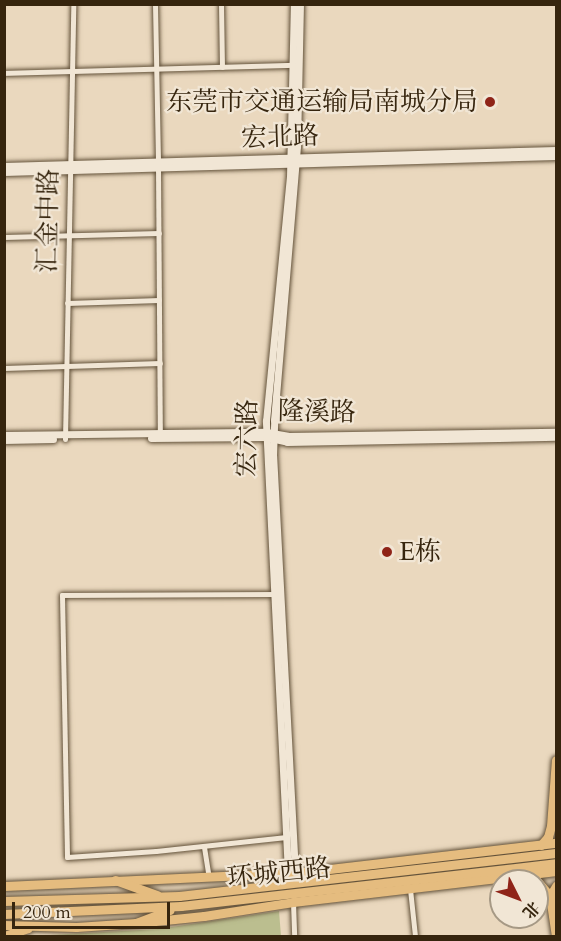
<!DOCTYPE html>
<html>
<head>
<meta charset="utf-8">
<style>
  body { margin:0 }
  #map { position:relative; width:561px; height:941px; overflow:hidden; background:#ead8be; font-family:Cardo,"Noto Serif SC",serif }
  div>[style] { position:absolute }
  [style*='--x'] { left:calc(var(--x)*1px); top:calc(var(--y)*1px); width:calc(var(--w)*1px); rotate:calc(var(--a)*1deg) }
  .green>* { inset:0; background:#bbbe8f }
  .roads { filter:drop-shadow(0 0 2px #63523a) drop-shadow(0 0 2px #63523a) }
  .minor>* { height:5px; margin:-2.5px; padding:0 2.5px; transform-origin:2.5px; border-radius:2.5px; background:#f1e6d5 }
  .tertiary>* { height:7px; margin:-3.5px; padding:0 3.5px; transform-origin:3.5px; border-radius:3.5px; background:#f1e6d5 }
  .primary>* { height:9px; margin:-4.5px; padding:0 4.5px; transform-origin:4.5px; border-radius:4.5px; background:#e5bc7f }
  .trunk>* { height:9px; margin:-4.5px; padding:0 4.5px; transform-origin:4.5px; border-radius:4.5px; background:#e5bc7f }
  .dots>* { width:16px; height:16px; translate:-50% -50%; box-sizing:border-box; border:3px solid #f1e6d5; border-radius:50% }
  span { translate:-50% -50%; white-space:nowrap; text-align:center; line-height:1.15; -webkit-text-stroke:4.5px #f1e6d5; paint-order:stroke }
  .poi-label { font-size:26px; color:#36250e }
  .right { translate:-100% -50%; text-align:right }
  .left { translate:0 -50%; text-align:left }
  .street-label { font-size:26px; color:#36250e }
  .frame { position:absolute; inset:0; border:6px solid #36250e; pointer-events:none }
  .north { position:absolute; left:489px; top:869px; width:60px; height:60px; box-sizing:border-box; background:#f1e6d5; border:2px solid #a69985; border-radius:50%; rotate:132deg; font-size:16px; font-weight:700; line-height:24px; text-align:center; color:#36250e }
  .north::after { content:''; display:block; margin:auto; width:21px; height:27px; background:#8f2418; clip-path:polygon(50% 0,100% 100%,50% 72%,0 100%) }
  .scale { position:absolute; left:12px; top:902px; width:158px; height:27px; box-sizing:border-box; border:3px solid #36250e; border-top:0; padding-left:8px; font-size:18px; line-height:21px; white-space:nowrap; color:#36250e; -webkit-text-stroke:4px #f1e6d5; paint-order:stroke }
</style>
</head>
<body>
<div id="map">
  <div class="green">
    <i style="clip-path:polygon(279px 911px,281px 936px,32px 936px,158px 929px)"></i>
  </div>
  <div class="roads">
    <div class="minor">
      <i style="--x:155;--y:4;--w:157;--a:88.9"></i>
      <i style="--x:221;--y:4;--w:63;--a:89.1"></i>
      <i style="--x:4;--y:73;--w:289;--a:-1.6"></i>
      <i style="--x:158;--y:167;--w:266;--a:89.6"></i>
      <i style="--x:4;--y:237;--w:155;--a:-1.5"></i>
      <i style="--x:67;--y:303;--w:92;--a:-1.9"></i>
      <i style="--x:4;--y:368;--w:156;--a:-1.8"></i>
      <i style="--x:65;--y:439;--w:435;--a:-88.9"></i>
      <i style="--x:273;--y:594;--w:211;--a:179.7"></i>
      <i style="--x:62;--y:595;--w:262;--a:88.9"></i>
      <i style="--x:67;--y:857;--w:89;--a:-3.9"></i>
      <i style="--x:156;--y:851;--w:131;--a:-6.1"></i>
      <i style="--x:204;--y:847;--w:30;--a:81"></i>
      <i style="--x:410;--y:889;--w:47;--a:83.9"></i>
      <i style="--x:293;--y:902;--w:34;--a:88"></i>
    </div>
    <div class="tertiary">
      <i style="--x:4;--y:166;--w:552;--a:-1.66"></i>
      <i style="--x:4;--y:172;--w:552;--a:-1.66"></i>
      <i style="--x:4;--y:435;--w:262;--a:-0.7"></i>
      <i style="--x:266;--y:432;--w:22;--a:10"></i>
      <i style="--x:288;--y:436;--w:268;--a:-0.9"></i>
      <i style="--x:151;--y:438;--w:115;--a:-0.5"></i>
      <i style="--x:266;--y:437;--w:22;--a:13"></i>
      <i style="--x:287;--y:442;--w:269;--a:-1.1"></i>
      <i style="--x:4;--y:440;--w:49;--a:-1.2"></i>
      <i style="--x:288;--y:873;--w:453;--a:-92.8"></i>
      <i style="--x:266;--y:421;--w:245;--a:-84.4"></i>
      <i style="--x:290;--y:177;--w:173;--a:-88.7"></i>
      <i style="--x:295;--y:873;--w:418;--a:-93"></i>
      <i style="--x:273;--y:456;--w:36;--a:-88"></i>
      <i style="--x:274;--y:420;--w:275;--a:-85.2"></i>
      <i style="--x:297;--y:146;--w:142;--a:-88.8"></i>
    </div>
    <div class="primary">
      <i style="--x:541;--y:845;--w:11;--a:-49"></i>
      <i style="--x:548;--y:837;--w:11;--a:-75"></i>
      <i style="--x:551;--y:826;--w:66;--a:-85.7"></i>
      <i style="--x:537;--y:881;--w:20;--a:49"></i>
      <i style="--x:550;--y:896;--w:40;--a:81.5"></i>
      <i style="--x:4;--y:886;--w:291;--a:-2.6"></i>
      <i style="--x:295;--y:873;--w:263;--a:-6.6"></i>
      <i style="--x:550;--y:896;--w:12;--a:-59"></i>
      <i style="--x:4;--y:925;--w:72;--a:1.6"></i>
      <i style="--x:76;--y:927;--w:60;--a:-3.8"></i>
      <i style="--x:136;--y:923;--w:68;--a:-5.9"></i>
      <i style="--x:204;--y:916;--w:90;--a:-8.9"></i>
      <i style="--x:293;--y:902;--w:265;--a:-6.7"></i>
      <i style="--x:4;--y:936;--w:25;--a:-18"></i>
    </div>
    <div class="trunk">
      <i style="--x:115;--y:880;--w:45;--a:19.7"></i>
      <i style="--x:4;--y:901;--w:175;--a:-1.6"></i>
      <i style="--x:179;--y:896;--w:379;--a:-6.5"></i>
      <i style="--x:4;--y:914;--w:177;--a:-2.6"></i>
      <i style="--x:181;--y:906;--w:377;--a:-6.5"></i>
      <i style="--x:136;--y:923;--w:36;--a:-21"></i>
    </div>
  </div>
  <div class="dots">
    <i style="left:490px;top:102px;background:#8f2418"></i>
    <i style="left:387px;top:552px;background:#8f2418"></i>
  </div>
  <div class="poi-label">
    <span class="right" style="left:478px;top:102px">东莞市交通运输局南城分局</span>
    <span class="left" style="left:399px;top:552px">E栋</span>
  </div>
  <div class="street-label">
    <span style="left:280px;top:137px;rotate:-2deg">宏北路</span>
    <span style="left:48px;top:221px;rotate:-89deg">汇金中路</span>
    <span style="left:317px;top:412px;rotate:1deg">隆溪路</span>
    <span style="left:247px;top:438px;rotate:-89deg">宏六路</span>
    <span style="left:279px;top:873px;rotate:-6deg">环城西路</span>
  </div>
  <div class="frame"></div>
  <div class="north">北</div>
  <div class="scale">200 m</div>
</div>
</body>
</html>
